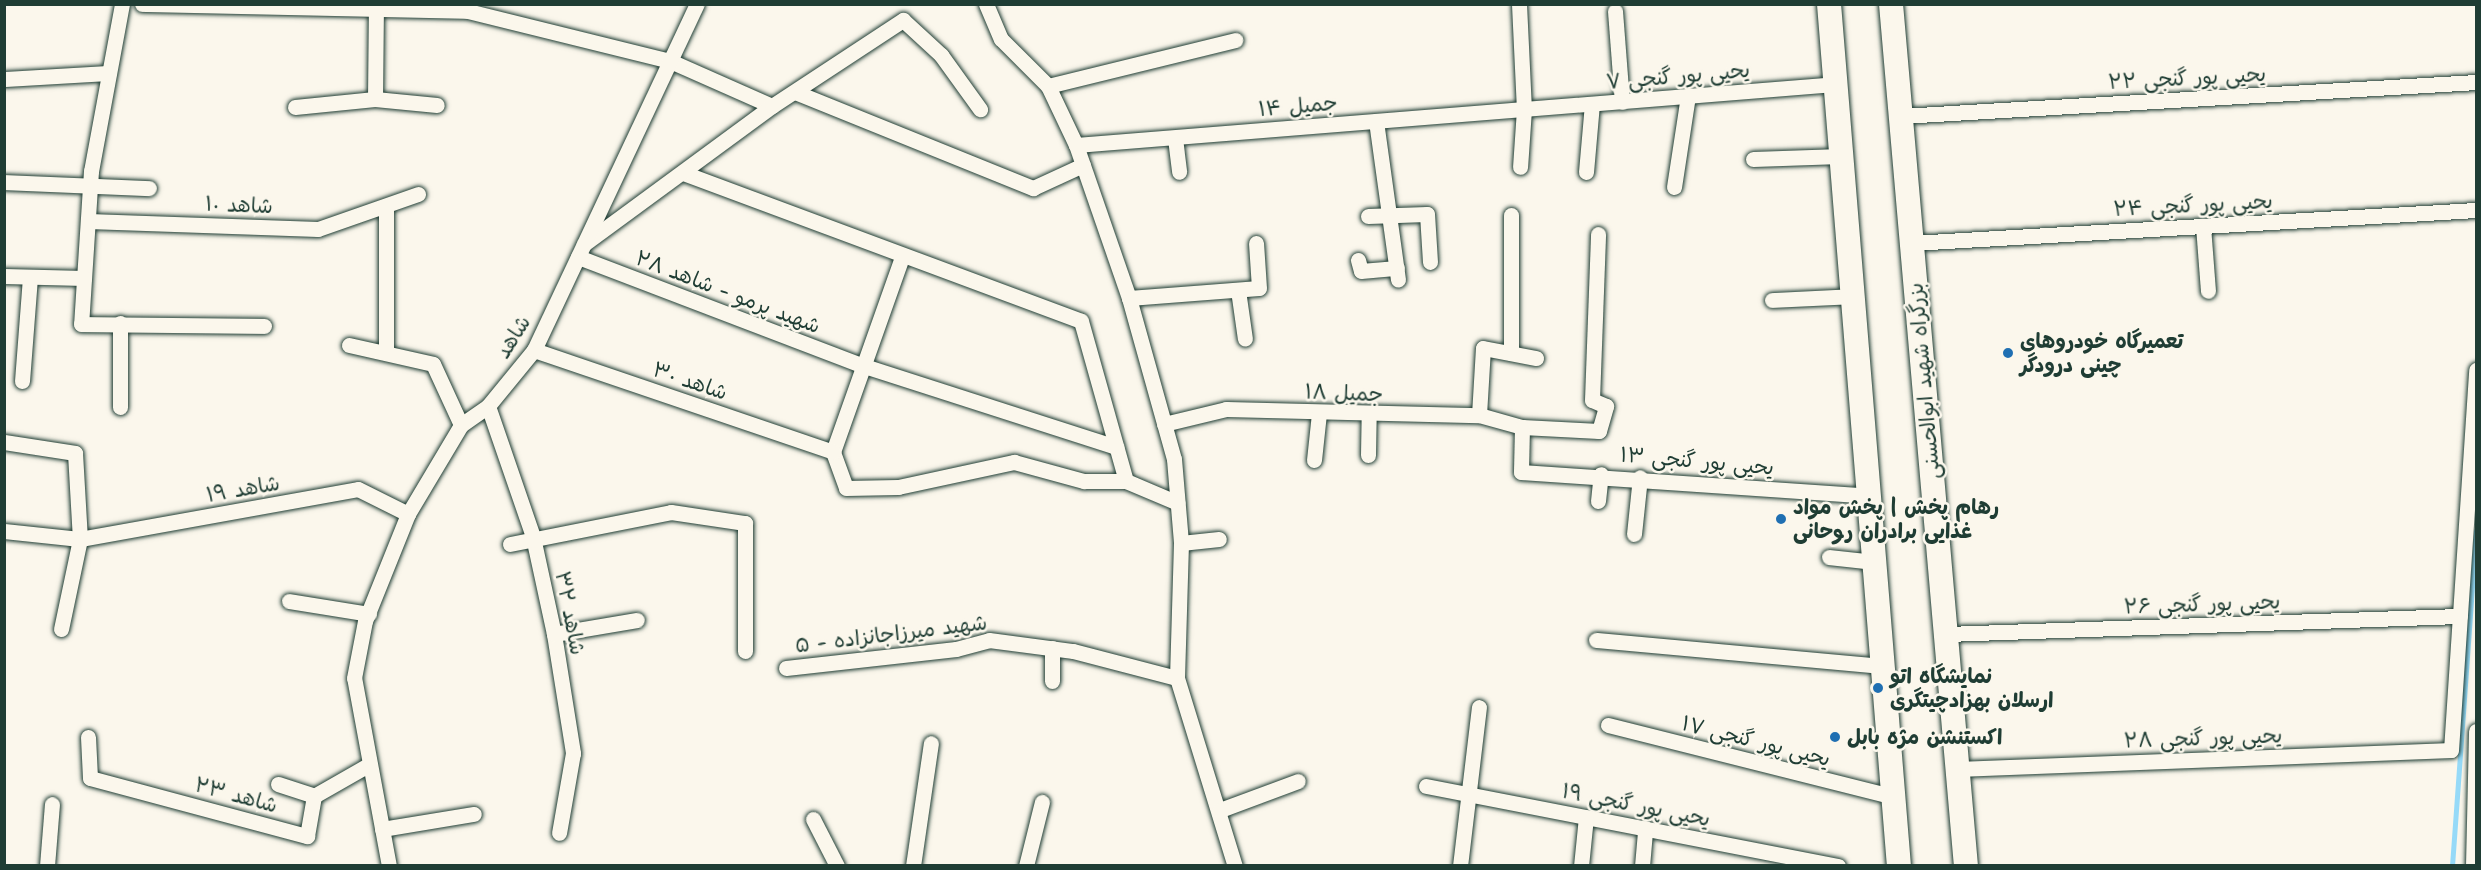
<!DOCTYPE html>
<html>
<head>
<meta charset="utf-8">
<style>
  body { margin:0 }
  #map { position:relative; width:2481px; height:870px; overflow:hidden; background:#fbf7ec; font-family:"Shantell Sans","Playpen Sans Arabic",sans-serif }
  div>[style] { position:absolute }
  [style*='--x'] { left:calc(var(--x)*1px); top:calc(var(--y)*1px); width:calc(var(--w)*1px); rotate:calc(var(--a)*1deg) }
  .stream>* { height:5px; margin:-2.5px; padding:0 2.5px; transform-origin:2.5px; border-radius:2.5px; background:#96daf8 }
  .roads { filter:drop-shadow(0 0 2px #1f3d34) drop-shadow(0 0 2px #1f3d34) }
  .street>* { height:15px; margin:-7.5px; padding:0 7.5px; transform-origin:7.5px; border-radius:7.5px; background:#fbf7ec }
  .primary>* { height:24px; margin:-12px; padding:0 12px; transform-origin:12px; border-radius:12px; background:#fbf7ec }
  .dots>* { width:16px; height:16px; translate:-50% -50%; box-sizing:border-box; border:3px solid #fbf7ec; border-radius:50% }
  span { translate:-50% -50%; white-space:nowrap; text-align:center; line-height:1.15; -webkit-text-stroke:5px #fbf7ec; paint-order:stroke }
  .street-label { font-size:21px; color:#1f3d34 }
  .poi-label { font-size:21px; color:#1f3d34; font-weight:700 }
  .left { translate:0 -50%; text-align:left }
  .frame { position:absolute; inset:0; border:6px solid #1f3d34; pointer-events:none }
</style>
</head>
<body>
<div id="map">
  <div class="stream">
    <i style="--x:2452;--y:866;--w:336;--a:-85.9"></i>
  </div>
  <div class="roads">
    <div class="street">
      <i style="--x:122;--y:4;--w:170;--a:100.5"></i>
      <i style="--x:91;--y:171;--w:153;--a:93.7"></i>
      <i style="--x:81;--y:324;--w:183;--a:0.6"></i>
      <i style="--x:142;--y:4;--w:326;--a:1.2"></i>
      <i style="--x:468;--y:11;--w:208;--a:13.9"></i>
      <i style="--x:670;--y:61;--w:111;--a:23.8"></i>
      <i style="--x:986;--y:4;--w:38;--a:67"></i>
      <i style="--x:1001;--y:39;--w:66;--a:45"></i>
      <i style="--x:1048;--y:86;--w:65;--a:64.6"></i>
      <i style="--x:1076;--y:145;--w:162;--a:70.9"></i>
      <i style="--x:1129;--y:298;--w:167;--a:74.4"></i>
      <i style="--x:1174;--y:459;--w:84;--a:85.2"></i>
      <i style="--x:1181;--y:543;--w:135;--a:91.7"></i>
      <i style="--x:1177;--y:678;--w:197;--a:72.9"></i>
      <i style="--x:1519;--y:4;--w:105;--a:87.3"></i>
      <i style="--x:1524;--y:109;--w:58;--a:93.9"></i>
      <i style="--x:1615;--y:11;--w:91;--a:85.6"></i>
      <i style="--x:4;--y:79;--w:105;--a:-3.3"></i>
      <i style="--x:1048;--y:86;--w:193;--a:-13.8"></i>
      <i style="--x:795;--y:92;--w:257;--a:22"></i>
      <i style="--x:1033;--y:188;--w:55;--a:-24.7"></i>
      <i style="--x:375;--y:99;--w:93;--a:-89.4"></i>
      <i style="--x:295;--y:107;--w:80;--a:-5.7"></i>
      <i style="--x:375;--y:99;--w:62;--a:5.5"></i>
      <i style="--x:1901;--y:116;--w:576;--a:-3.38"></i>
      <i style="--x:1376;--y:121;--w:160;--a:82.1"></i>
      <i style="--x:1175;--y:138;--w:34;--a:83"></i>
      <i style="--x:1076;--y:145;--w:761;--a:-4.59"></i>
      <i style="--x:1753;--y:159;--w:88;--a:-2"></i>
      <i style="--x:1586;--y:172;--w:68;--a:-85"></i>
      <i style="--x:686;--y:174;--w:421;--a:20.4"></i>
      <i style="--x:1081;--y:321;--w:166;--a:74.3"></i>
      <i style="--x:4;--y:182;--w:145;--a:2.4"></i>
      <i style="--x:1674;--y:187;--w:92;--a:-81.3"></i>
      <i style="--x:1368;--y:216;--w:59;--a:-1.9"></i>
      <i style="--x:1427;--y:214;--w:48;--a:86.4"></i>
      <i style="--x:88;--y:221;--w:230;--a:2"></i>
      <i style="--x:318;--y:229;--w:106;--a:-19.3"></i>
      <i style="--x:2203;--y:226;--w:65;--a:85.6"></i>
      <i style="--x:1912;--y:243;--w:565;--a:-3.35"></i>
      <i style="--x:584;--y:244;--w:233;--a:-36.3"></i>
      <i style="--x:772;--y:106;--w:157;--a:-33.3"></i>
      <i style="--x:903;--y:20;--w:52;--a:42.6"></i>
      <i style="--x:941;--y:55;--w:67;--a:54.2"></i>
      <i style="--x:578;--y:257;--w:306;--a:20.9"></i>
      <i style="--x:864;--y:366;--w:265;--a:17.8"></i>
      <i style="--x:902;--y:257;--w:207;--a:109.5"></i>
      <i style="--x:833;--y:452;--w:38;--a:70"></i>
      <i style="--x:846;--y:488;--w:52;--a:-1.1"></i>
      <i style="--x:898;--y:487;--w:119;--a:-12.2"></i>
      <i style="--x:1014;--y:462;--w:73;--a:15.2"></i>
      <i style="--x:1084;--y:481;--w:42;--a:0"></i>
      <i style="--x:1126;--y:481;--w:56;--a:22.9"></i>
      <i style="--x:1358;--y:260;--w:11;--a:75"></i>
      <i style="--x:1361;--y:271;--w:36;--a:-5"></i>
      <i style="--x:4;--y:276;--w:80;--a:1.4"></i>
      <i style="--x:1238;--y:290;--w:49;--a:81.9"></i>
      <i style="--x:1129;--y:298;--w:130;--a:-4.4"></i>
      <i style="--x:1259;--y:288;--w:45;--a:-93.8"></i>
      <i style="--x:1772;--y:300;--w:81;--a:-2.8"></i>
      <i style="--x:120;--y:323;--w:84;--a:90"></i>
      <i style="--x:349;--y:345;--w:86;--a:12.7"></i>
      <i style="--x:433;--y:364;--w:67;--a:65.3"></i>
      <i style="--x:386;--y:350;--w:142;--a:-90"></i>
      <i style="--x:534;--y:350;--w:316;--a:18.8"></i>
      <i style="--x:1511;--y:353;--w:138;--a:-90"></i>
      <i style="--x:22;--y:381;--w:104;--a:-85.6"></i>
      <i style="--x:488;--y:406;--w:139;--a:71"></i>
      <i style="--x:533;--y:537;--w:99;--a:77.8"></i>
      <i style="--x:554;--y:634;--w:121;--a:80.9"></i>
      <i style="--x:573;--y:753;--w:81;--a:99.9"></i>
      <i style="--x:1479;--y:415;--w:67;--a:-86.6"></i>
      <i style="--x:1483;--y:348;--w:54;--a:10.7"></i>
      <i style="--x:1164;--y:424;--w:64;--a:-13.6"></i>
      <i style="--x:1226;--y:409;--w:253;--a:1.4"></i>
      <i style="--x:1479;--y:415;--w:45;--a:15.6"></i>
      <i style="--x:1522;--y:427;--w:77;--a:3"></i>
      <i style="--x:1599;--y:431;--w:26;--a:-74"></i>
      <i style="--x:1606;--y:406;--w:15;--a:-157"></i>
      <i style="--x:1592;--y:400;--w:166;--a:-87.9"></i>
      <i style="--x:1522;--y:427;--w:45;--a:91.3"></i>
      <i style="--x:1521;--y:472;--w:349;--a:3.9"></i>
      <i style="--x:4;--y:442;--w:72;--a:8.8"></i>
      <i style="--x:75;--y:453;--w:86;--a:86.7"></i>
      <i style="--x:80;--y:539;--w:92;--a:101.9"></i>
      <i style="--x:1368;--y:455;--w:39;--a:-89"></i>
      <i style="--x:1314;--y:460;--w:47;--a:-83.9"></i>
      <i style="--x:1598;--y:501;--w:27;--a:-84"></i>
      <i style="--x:4;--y:531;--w:76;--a:6"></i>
      <i style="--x:80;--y:539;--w:282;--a:-10.2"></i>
      <i style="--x:358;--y:489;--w:56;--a:26.6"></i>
      <i style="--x:1634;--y:534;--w:57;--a:-84"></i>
      <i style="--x:1181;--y:543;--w:38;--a:-6"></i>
      <i style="--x:510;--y:544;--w:164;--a:-11.2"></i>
      <i style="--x:671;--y:512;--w:75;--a:8.5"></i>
      <i style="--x:745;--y:523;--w:128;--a:90"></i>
      <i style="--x:1829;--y:557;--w:45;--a:6.3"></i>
      <i style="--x:289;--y:601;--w:81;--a:9.2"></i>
      <i style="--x:554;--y:634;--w:84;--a:-9.6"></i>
      <i style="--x:1946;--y:634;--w:514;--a:-2.01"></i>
      <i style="--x:1596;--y:640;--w:288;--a:5.2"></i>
      <i style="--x:1052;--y:648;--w:33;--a:90"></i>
      <i style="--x:786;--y:668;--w:171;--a:-6.4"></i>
      <i style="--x:956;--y:649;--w:34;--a:-15"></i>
      <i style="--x:989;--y:640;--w:85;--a:7.5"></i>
      <i style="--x:1073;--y:651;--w:107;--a:14.6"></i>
      <i style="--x:1608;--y:725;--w:295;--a:14.1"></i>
      <i style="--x:88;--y:737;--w:41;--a:87.2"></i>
      <i style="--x:90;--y:778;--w:225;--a:15"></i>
      <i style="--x:307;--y:836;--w:41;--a:-80.1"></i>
      <i style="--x:314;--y:796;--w:64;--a:-29.7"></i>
      <i style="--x:1958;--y:769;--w:493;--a:-2.2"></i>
      <i style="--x:2451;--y:750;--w:381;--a:-86.2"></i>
      <i style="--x:278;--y:784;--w:38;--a:18"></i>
      <i style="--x:1426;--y:786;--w:420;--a:11"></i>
      <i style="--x:1220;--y:810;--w:83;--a:-20.4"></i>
      <i style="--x:813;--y:819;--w:53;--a:62.9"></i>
      <i style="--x:382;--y:829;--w:93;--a:-9.3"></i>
      <i style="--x:47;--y:866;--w:62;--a:-85.4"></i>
      <i style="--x:389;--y:866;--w:191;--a:-100.5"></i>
      <i style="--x:354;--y:678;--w:58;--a:-79.1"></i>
      <i style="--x:365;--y:621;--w:115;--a:-68.1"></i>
      <i style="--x:408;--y:514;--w:104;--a:-59.2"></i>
      <i style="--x:461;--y:425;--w:33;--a:-35"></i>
      <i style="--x:488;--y:406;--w:72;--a:-50.6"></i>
      <i style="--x:534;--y:350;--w:382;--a:-64.8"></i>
      <i style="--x:913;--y:866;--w:124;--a:-81.7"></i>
      <i style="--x:1026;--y:866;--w:66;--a:-76"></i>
      <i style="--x:1460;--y:866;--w:160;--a:-83.2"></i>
      <i style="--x:1581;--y:866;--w:49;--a:-84.2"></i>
      <i style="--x:1642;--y:866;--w:38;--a:-85"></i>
      <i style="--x:2473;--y:866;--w:135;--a:-88.7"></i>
    </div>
    <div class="primary">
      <i style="--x:1829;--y:4;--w:865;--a:85.36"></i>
      <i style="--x:1891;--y:4;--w:865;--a:85.03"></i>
    </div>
  </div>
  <div class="dots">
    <i style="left:2008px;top:353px;background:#1f6fb2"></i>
    <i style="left:1781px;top:519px;background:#1f6fb2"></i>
    <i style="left:1878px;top:688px;background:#1f6fb2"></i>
    <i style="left:1835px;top:737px;background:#1f6fb2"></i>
  </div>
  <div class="street-label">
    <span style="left:1678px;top:76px;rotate:-5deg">یحیی پور گنجی ۷</span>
    <span style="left:2187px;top:78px;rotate:-3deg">یحیی پور گنجی ۲۲</span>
    <span style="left:1298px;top:106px;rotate:-5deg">جمیل ۱۴</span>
    <span style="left:239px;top:205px;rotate:2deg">شاهد ۱۰</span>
    <span style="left:2193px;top:205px;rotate:-3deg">یحیی پور گنجی ۲۴</span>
    <span style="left:728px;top:292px;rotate:21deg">شهید پرمو - شاهد ۲۸</span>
    <span style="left:513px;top:337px;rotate:-58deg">شاهد</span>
    <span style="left:690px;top:381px;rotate:19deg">شاهد ۳۰</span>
    <span style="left:1924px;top:381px;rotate:-95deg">بزرگراه شهید ابوالحسنی</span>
    <span style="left:1344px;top:393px;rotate:2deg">جمیل ۱۸</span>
    <span style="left:1697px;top:461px;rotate:5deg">یحیی پور گنجی ۱۳</span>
    <span style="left:243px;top:489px;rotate:-10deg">شاهد ۱۹</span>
    <span style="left:2202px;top:604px;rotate:-2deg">یحیی پور گنجی ۲۶</span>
    <span style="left:570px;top:613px;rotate:79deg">شاهد ۳۲</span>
    <span style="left:891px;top:634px;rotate:-7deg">شهید میرزاجانزاده - ۵</span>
    <span style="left:2203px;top:738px;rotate:-2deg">یحیی پور گنجی ۲۸</span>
    <span style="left:1756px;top:741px;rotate:14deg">یحیی پور گنجی ۱۷</span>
    <span style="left:236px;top:795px;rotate:15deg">شاهد ۲۳</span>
    <span style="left:1636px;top:805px;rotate:11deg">یحیی پور گنجی ۱۹</span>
  </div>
  <div class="poi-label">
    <span class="left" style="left:2020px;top:353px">تعمیرگاه خودروهای<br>چینی درودگر</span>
    <span class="left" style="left:1793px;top:519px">رهام پخش | پخش مواد<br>غذایی برادران روحانی</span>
    <span class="left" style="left:1890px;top:688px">نمایشگاه اتو<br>ارسلان بهزادچیتگری</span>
    <span class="left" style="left:1847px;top:737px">اکستنشن مژه بابل</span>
  </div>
  <div class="frame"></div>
</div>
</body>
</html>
